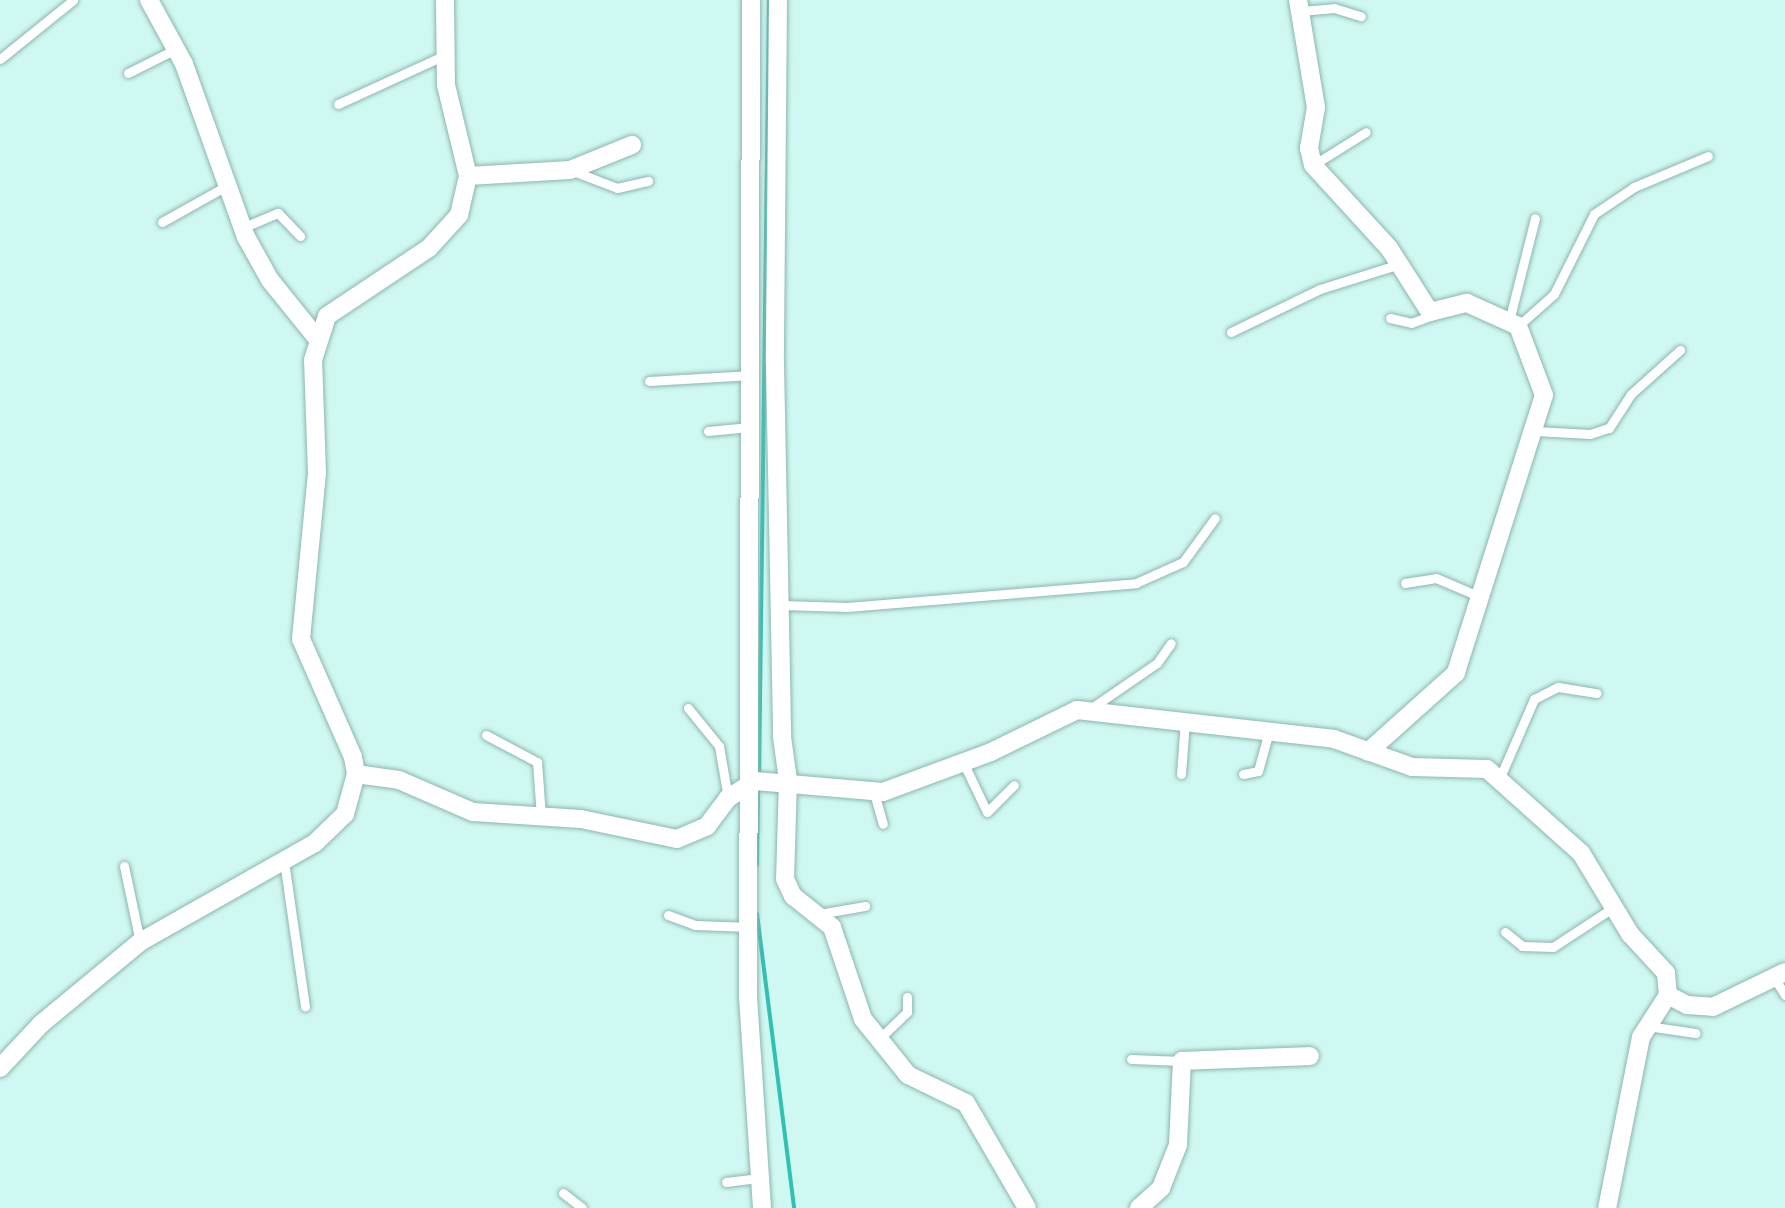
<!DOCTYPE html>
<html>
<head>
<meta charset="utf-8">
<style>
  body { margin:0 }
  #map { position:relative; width:1785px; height:1208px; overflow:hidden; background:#cff8f2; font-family:Mulish,sans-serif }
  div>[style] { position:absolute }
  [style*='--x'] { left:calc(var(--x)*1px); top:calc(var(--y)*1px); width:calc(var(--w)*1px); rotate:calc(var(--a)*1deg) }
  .stream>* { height:4px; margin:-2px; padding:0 2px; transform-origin:2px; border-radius:2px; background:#31c0b2 }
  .roads { filter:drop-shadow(0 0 2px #8eb5af) drop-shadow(0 0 2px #8eb5af) }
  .lane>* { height:9px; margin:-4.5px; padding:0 4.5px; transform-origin:4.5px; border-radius:4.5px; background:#fff }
  .street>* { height:18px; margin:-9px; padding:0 9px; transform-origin:9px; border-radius:9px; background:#fff }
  span { translate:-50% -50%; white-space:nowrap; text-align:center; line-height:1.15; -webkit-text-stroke:7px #f5fdfc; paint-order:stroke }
</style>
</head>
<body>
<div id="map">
  <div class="stream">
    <i style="--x:759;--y:777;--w:777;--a:-89.26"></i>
    <i style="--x:757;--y:865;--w:79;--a:-89.3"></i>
    <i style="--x:757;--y:914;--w:296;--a:82.8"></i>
  </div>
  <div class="roads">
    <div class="lane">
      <i style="--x:1301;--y:11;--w:33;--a:-5"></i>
      <i style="--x:1334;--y:8;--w:28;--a:17"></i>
      <i style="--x:0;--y:59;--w:94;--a:-38.9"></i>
      <i style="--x:128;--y:73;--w:54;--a:-26.6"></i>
      <i style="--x:338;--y:104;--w:118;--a:-24.6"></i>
      <i style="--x:1313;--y:165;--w:62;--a:-31.9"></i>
      <i style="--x:573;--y:171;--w:47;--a:21.1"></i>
      <i style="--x:617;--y:188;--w:32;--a:-13"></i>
      <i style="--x:162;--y:222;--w:76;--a:-29.3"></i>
      <i style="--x:242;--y:228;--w:39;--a:-23"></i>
      <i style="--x:278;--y:213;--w:32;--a:46"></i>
      <i style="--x:1390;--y:318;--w:22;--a:13"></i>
      <i style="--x:1411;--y:323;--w:27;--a:-20"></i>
      <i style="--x:1509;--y:321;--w:106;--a:-75.8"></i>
      <i style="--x:1518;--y:326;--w:48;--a:-41.6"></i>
      <i style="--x:1554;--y:294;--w:89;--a:-63.4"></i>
      <i style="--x:1594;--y:214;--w:48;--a:-34"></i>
      <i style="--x:1634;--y:187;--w:80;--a:-22.7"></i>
      <i style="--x:1231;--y:332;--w:99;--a:-25.8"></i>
      <i style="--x:1320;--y:289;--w:84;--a:-17.4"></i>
      <i style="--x:649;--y:381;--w:103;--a:-3.3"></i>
      <i style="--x:708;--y:431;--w:42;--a:-5.4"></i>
      <i style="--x:1535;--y:431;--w:55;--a:3.1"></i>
      <i style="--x:1590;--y:434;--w:20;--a:-18"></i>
      <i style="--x:1609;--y:428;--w:40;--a:-57.1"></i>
      <i style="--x:1631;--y:394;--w:66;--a:-41.9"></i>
      <i style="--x:1405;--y:583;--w:31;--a:-9"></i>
      <i style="--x:1436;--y:578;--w:43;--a:23"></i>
      <i style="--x:781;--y:605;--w:66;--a:1.7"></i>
      <i style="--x:847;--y:607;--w:290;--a:-4.7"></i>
      <i style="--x:1136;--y:583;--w:51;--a:-24.1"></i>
      <i style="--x:1183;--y:562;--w:54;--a:-54"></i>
      <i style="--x:688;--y:708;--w:49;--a:50.8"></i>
      <i style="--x:719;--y:746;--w:53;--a:80.2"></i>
      <i style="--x:1090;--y:709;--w:81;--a:-34.5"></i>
      <i style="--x:1157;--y:663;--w:24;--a:-55"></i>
      <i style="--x:486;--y:735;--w:58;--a:27.9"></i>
      <i style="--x:537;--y:762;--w:54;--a:85.8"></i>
      <i style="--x:963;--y:762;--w:55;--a:64.4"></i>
      <i style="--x:987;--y:812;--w:38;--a:-45"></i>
      <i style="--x:1181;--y:774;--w:53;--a:-85.7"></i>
      <i style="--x:1243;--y:774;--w:15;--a:-11"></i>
      <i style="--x:1258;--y:771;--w:41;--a:-74.6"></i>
      <i style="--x:1501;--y:775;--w:83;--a:-66.5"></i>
      <i style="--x:1534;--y:699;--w:27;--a:-27"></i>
      <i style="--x:1558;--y:687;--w:39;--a:9"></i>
      <i style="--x:874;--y:793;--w:32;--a:74"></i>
      <i style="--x:284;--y:861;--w:147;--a:81.8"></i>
      <i style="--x:124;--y:866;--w:78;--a:78.1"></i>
      <i style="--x:819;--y:914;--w:47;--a:-9.9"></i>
      <i style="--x:668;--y:915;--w:29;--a:20"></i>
      <i style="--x:695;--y:925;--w:56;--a:2"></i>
      <i style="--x:1505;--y:932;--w:22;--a:39"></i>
      <i style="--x:1522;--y:946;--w:31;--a:2"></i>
      <i style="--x:1553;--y:947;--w:73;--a:-33.3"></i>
      <i style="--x:1775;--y:979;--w:19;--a:58"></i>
      <i style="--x:1647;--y:1026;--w:49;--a:8.3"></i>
      <i style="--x:879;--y:1039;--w:39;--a:-44"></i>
      <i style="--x:907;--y:1012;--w:15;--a:-90"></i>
      <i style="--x:1131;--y:1059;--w:51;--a:2.2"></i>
      <i style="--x:726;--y:1182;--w:34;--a:-7"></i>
      <i style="--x:563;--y:1193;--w:24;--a:38"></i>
    </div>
    <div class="street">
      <i style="--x:149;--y:0;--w:73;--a:61.3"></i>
      <i style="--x:184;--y:64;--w:184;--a:70.3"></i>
      <i style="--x:246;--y:237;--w:49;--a:60.8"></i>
      <i style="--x:270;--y:280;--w:73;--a:51.1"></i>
      <i style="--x:751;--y:0;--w:997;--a:90.17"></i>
      <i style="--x:748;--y:997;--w:211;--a:86.2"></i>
      <i style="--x:778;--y:0;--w:363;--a:90.5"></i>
      <i style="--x:775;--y:363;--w:374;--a:88.9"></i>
      <i style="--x:782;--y:737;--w:43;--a:82.1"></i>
      <i style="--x:788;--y:780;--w:99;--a:91.7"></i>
      <i style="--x:785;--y:879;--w:19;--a:65"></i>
      <i style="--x:793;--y:896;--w:50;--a:38.5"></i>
      <i style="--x:832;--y:927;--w:97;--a:71.4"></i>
      <i style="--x:863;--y:1019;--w:72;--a:51.2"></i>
      <i style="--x:908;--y:1075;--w:64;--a:25.8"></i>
      <i style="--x:966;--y:1103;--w:121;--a:59.8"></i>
      <i style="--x:1298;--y:0;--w:109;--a:80.5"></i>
      <i style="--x:1316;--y:107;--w:42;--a:99.7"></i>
      <i style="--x:1309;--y:148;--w:17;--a:77"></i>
      <i style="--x:1313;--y:165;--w:113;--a:47.5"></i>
      <i style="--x:1389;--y:248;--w:76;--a:57.4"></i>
      <i style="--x:1430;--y:312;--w:38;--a:-14"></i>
      <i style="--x:1467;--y:303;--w:56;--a:24.3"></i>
      <i style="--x:1518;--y:326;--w:74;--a:69.4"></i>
      <i style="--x:1544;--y:395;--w:292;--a:107.6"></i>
      <i style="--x:1456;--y:673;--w:118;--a:138.1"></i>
      <i style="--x:468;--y:176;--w:102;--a:-3.4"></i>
      <i style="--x:570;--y:170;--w:67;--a:-22"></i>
      <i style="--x:356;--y:774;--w:43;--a:7.9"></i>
      <i style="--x:399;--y:780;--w:81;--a:23.4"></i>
      <i style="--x:473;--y:812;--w:108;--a:3.7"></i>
      <i style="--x:581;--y:819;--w:98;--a:11.8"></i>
      <i style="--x:677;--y:839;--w:33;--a:-23"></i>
      <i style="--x:707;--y:826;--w:35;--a:-53"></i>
      <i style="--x:728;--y:798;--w:32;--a:-32"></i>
      <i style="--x:755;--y:781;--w:128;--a:4.9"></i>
      <i style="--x:883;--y:792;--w:115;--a:-20.3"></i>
      <i style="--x:991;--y:752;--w:96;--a:-26"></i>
      <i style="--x:1077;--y:710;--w:259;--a:6.4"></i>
      <i style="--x:1334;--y:739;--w:83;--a:19.7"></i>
      <i style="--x:1412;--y:767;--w:75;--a:1.5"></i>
      <i style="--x:1487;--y:769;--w:126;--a:41.8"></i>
      <i style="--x:1581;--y:853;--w:95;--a:58.8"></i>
      <i style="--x:1630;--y:934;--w:53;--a:47.3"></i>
      <i style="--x:1666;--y:973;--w:22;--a:85"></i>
      <i style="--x:1668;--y:995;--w:50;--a:122.7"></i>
      <i style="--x:1641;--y:1037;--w:174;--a:101.2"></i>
      <i style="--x:1668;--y:995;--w:21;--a:28"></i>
      <i style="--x:1687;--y:1005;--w:26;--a:4"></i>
      <i style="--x:1713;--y:1007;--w:80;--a:-25.9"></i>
      <i style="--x:0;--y:1068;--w:60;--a:-47"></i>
      <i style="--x:41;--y:1024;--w:129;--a:-39.6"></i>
      <i style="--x:140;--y:942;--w:201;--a:-29.5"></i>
      <i style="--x:315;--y:843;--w:42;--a:-44"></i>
      <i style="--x:345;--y:814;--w:41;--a:-74.6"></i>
      <i style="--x:356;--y:774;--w:17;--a:-100"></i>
      <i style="--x:353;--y:757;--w:129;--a:-113.8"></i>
      <i style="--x:301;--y:639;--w:167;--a:-84.5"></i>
      <i style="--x:317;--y:473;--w:113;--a:-92"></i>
      <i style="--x:313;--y:360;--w:46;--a:-72.3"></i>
      <i style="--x:327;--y:316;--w:123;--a:-33.7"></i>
      <i style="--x:429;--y:248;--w:45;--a:-47.7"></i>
      <i style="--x:459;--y:215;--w:40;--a:-77"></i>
      <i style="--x:468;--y:176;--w:94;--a:-103.6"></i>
      <i style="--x:446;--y:85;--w:85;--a:-90.7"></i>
      <i style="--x:1139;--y:1208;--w:30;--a:-42"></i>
      <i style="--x:1161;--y:1188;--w:46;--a:-68.4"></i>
      <i style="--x:1178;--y:1145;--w:84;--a:-87.3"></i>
      <i style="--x:1182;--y:1061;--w:128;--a:-2.2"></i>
    </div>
  </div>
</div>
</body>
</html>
